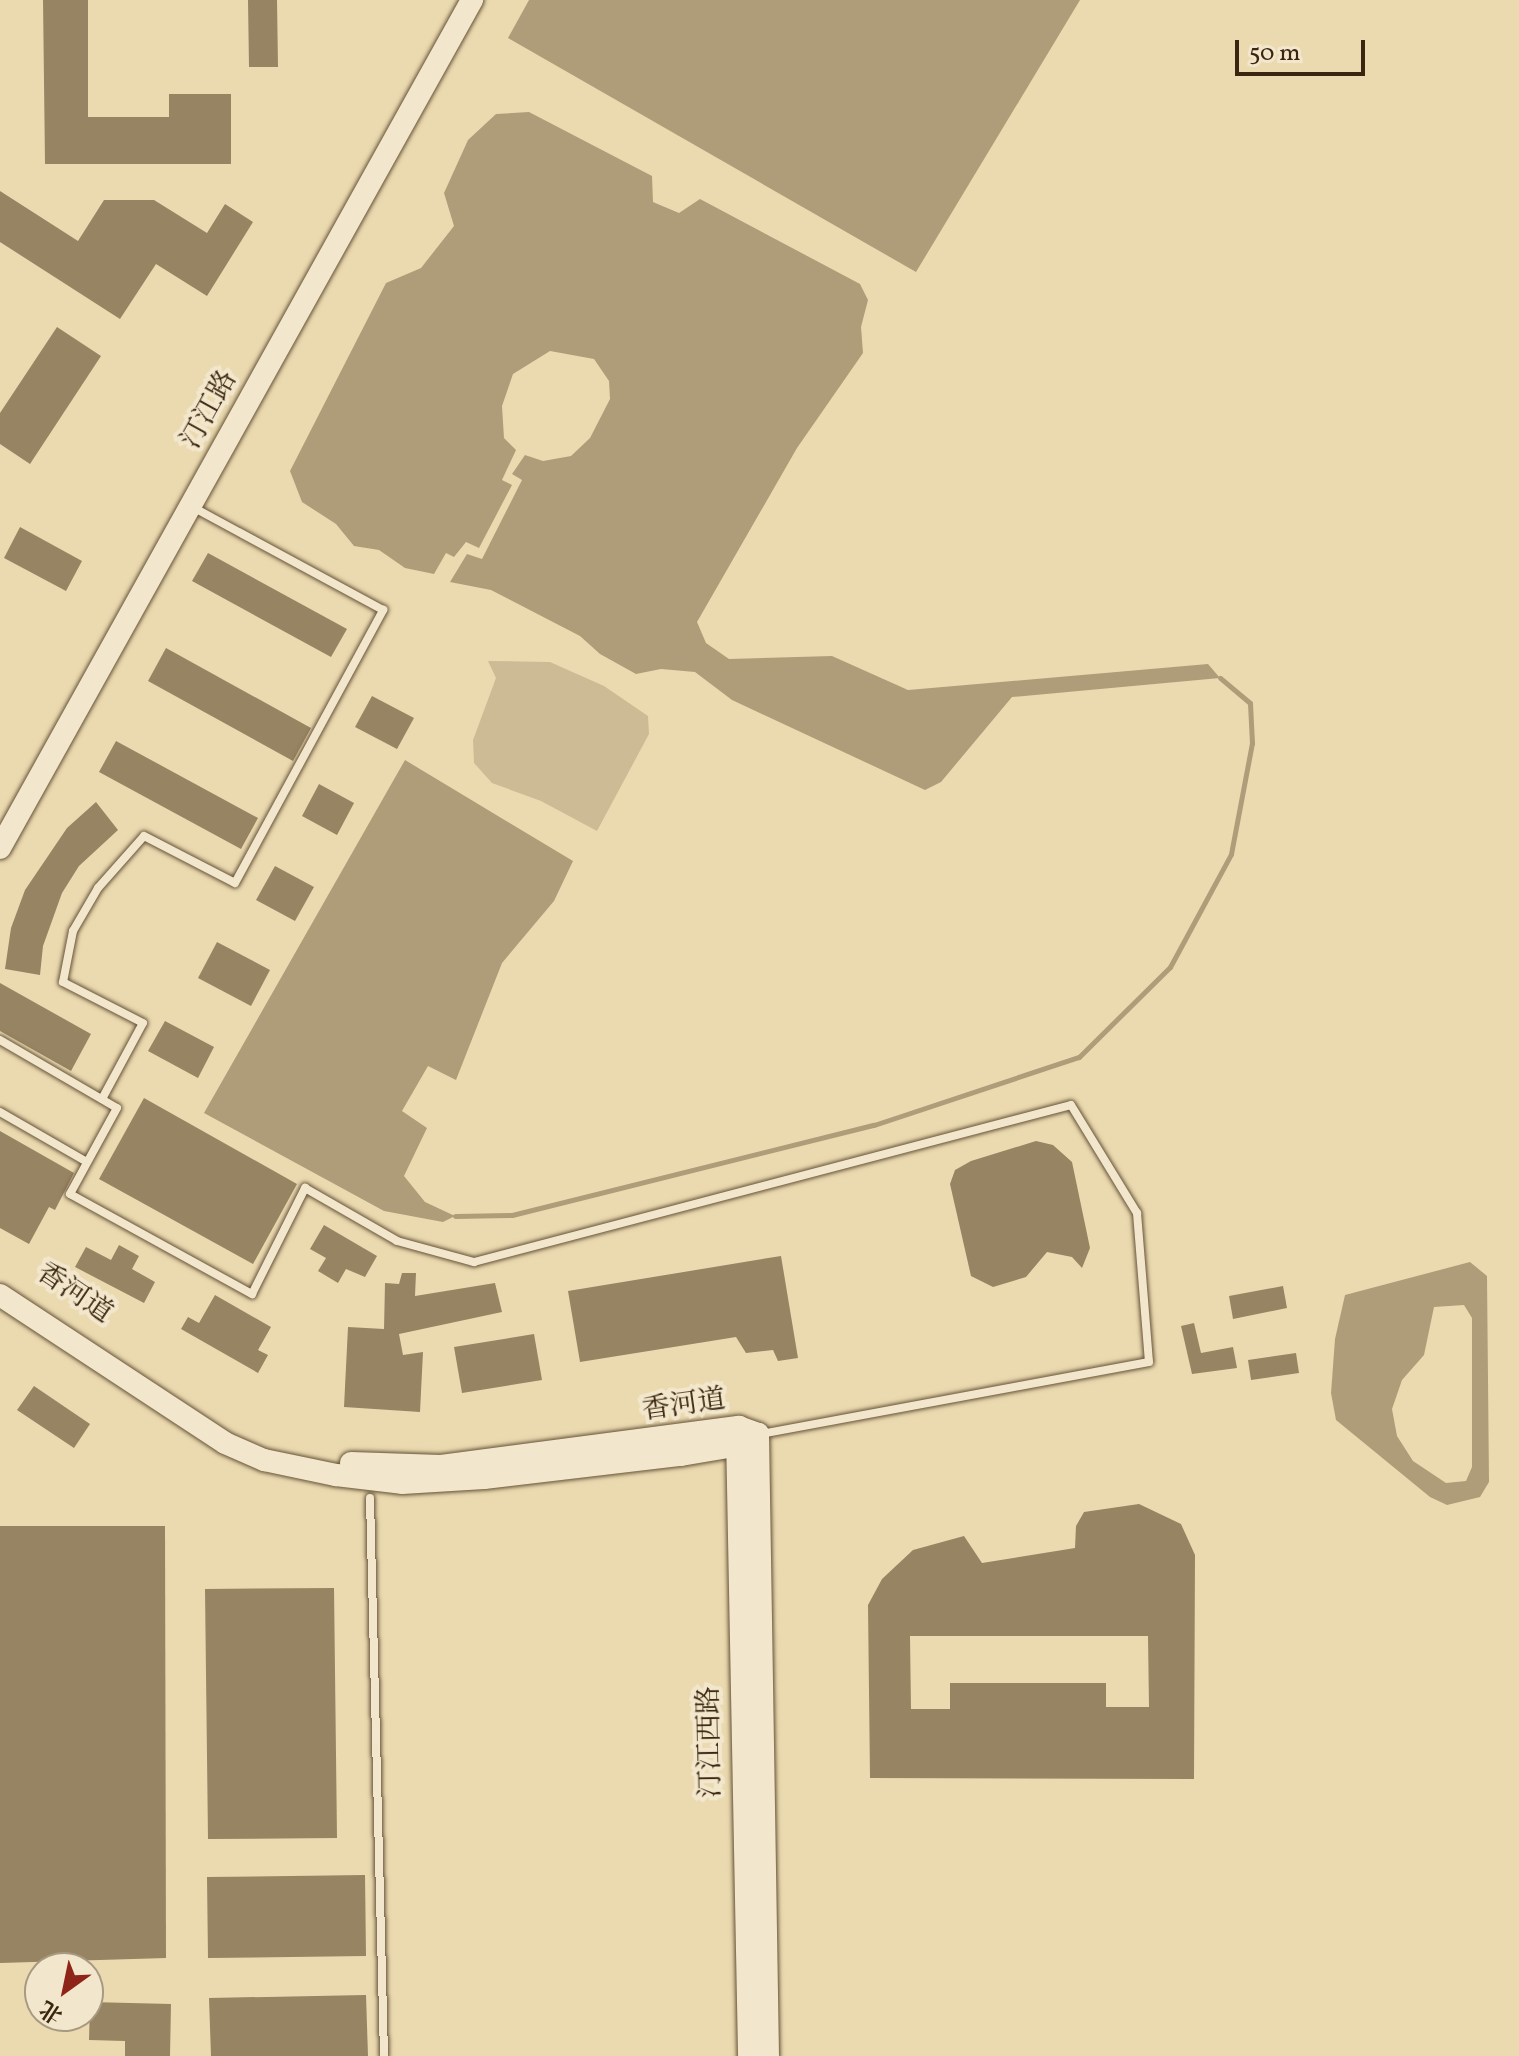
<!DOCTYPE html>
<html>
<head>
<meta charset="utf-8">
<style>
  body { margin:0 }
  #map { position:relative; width:1519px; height:2056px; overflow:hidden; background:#ebdab0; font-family:Vollkorn,"Noto Serif SC",serif }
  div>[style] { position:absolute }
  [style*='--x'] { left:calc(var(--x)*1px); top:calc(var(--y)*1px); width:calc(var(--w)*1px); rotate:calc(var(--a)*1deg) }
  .green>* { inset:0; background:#cdbb95 }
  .water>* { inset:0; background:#af9d7a }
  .stream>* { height:5px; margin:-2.5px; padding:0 2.5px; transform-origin:2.5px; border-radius:2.5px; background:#af9d7a }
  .building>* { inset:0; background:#968463 }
  .roads { filter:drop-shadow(0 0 2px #665338) drop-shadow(0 0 2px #665338) }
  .lane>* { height:8px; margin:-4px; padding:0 4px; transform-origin:4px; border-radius:4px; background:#f2e7cc }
  .secondary>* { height:22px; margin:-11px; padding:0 11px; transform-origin:11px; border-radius:11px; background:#f2e7cc }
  span { translate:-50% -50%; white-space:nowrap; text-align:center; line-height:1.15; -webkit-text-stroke:8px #f2e7cc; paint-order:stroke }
  .street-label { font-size:28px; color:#3a2610 }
  .north { position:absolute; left:24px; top:1952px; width:80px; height:80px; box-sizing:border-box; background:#f2e7cc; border:2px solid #a89a81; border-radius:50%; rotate:213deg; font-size:22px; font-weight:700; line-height:32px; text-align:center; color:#3a2610 }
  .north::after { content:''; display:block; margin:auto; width:28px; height:36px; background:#8f2418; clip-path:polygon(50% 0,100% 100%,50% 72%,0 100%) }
  .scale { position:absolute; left:1235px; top:40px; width:130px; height:36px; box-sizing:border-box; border:4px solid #3a2610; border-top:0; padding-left:10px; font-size:24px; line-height:28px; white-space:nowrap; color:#3a2610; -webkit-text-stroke:6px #f2e7cc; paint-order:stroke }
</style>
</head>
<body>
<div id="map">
  <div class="green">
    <i style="clip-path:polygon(488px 661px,550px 662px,604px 686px,648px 716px,649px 734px,597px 831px,541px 801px,492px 783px,474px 763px,473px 740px,496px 678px)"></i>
  </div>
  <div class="water">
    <i style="clip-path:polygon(529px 0,1080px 0,916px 272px,508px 38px)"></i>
    <i style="clip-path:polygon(529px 112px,652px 176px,653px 202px,679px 213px,700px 199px,860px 284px,868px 300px,861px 327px,863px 353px,797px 448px,697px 622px,706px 643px,729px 659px,832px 656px,908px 690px,1208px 664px,1220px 678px,1012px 697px,941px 782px,925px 790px,732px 700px,695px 672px,661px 669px,636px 674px,600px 654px,580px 636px,491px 590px,450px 582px,467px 554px,482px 559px,522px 480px,512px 474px,525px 455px,543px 461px,571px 456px,590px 438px,610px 399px,609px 381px,594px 359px,550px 351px,513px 374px,502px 406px,504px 438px,516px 450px,502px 480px,512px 485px,479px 548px,466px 542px,454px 557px,446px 553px,434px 574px,405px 568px,379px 550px,354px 546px,336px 524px,302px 502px,290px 471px,386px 283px,421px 268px,454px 226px,444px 193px,468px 140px,496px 114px)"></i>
    <i style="clip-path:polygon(405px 760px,573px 861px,554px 901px,502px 963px,456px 1080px,428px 1066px,402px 1111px,427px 1128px,404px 1176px,425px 1202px,455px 1216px,443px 1222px,384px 1211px,204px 1113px)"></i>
    <i style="clip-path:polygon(evenodd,1470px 1262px,1487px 1276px,1489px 1482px,1480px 1497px,1447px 1505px,1430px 1497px,1336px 1420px,1331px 1393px,1335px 1339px,1345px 1295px,1470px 1262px,1464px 1305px,1472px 1318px,1472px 1467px,1466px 1481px,1446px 1483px,1413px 1461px,1397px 1436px,1392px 1409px,1402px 1380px,1424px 1355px,1434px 1307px,1464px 1305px)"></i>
  </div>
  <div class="stream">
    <i style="--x:455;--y:1216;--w:57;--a:-1"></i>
    <i style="--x:512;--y:1215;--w:373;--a:-14"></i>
    <i style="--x:874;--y:1125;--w:216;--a:-18.4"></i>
    <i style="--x:1079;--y:1057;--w:128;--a:-44.7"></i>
    <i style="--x:1170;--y:967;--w:128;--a:-61.6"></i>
    <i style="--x:1231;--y:854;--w:113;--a:-79.3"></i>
    <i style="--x:1252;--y:743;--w:40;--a:-92.9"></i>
    <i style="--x:1250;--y:703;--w:39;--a:-140"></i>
  </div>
  <div class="building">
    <i style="clip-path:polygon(43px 0,88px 0,88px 117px,169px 117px,169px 94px,231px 94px,231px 164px,45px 164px)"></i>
    <i style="clip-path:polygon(248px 0,277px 0,278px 67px,249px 67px)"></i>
    <i style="clip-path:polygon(0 191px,78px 241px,104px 200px,154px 200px,207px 233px,225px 204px,253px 222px,207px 296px,156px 264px,120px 319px,0 242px)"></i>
    <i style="clip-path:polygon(57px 327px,101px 356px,30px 464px,0 444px,0 413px)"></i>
    <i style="clip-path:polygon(20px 527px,82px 561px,66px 591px,4px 558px)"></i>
    <i style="clip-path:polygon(208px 553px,347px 629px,331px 657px,192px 581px)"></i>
    <i style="clip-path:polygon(166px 648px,311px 728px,293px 761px,148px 681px)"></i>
    <i style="clip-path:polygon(372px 696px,414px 718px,397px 749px,355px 727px)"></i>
    <i style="clip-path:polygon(116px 741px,258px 818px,241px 849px,99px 772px)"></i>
    <i style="clip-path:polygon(319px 784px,354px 803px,337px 835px,302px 816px)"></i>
    <i style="clip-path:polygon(96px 802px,118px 830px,79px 866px,62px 893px,43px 946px,40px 975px,5px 969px,11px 928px,25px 890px,67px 828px)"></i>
    <i style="clip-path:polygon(275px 866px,314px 887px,295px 921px,256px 900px)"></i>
    <i style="clip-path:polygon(217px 942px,270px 970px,251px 1006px,198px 978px)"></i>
    <i style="clip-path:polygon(0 983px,91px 1034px,71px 1071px,0 1031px)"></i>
    <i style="clip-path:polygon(165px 1021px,214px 1047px,198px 1078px,148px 1051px)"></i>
    <i style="clip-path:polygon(144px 1098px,297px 1184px,253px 1264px,99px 1179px)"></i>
    <i style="clip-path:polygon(0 1131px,74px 1173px,55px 1210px,49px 1207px,29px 1244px,0 1228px)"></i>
    <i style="clip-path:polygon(1036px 1141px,1053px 1145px,1072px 1162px,1090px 1248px,1082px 1268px,1072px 1257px,1047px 1252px,1026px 1277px,993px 1287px,971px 1276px,950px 1184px,955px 1170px,971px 1161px)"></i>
    <i style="clip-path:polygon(324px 1225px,377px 1256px,365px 1277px,346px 1269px,338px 1283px,318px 1271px,326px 1258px,310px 1249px)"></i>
    <i style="clip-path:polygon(119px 1245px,139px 1256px,132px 1269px,155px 1282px,144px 1303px,75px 1267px,86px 1247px,111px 1260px)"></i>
    <i style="clip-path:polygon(781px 1256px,798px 1358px,778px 1361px,773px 1350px,746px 1353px,736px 1337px,580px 1362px,568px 1291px)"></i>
    <i style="clip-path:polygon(402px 1273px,416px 1273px,415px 1296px,495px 1283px,502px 1312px,399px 1334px,403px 1355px,423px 1352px,420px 1412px,344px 1407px,348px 1327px,384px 1329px,385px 1283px,399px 1284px)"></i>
    <i style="clip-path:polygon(1283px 1286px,1287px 1308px,1233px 1319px,1229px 1296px)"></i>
    <i style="clip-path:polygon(215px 1295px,271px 1327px,258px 1350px,268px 1355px,258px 1373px,181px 1329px,188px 1317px,199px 1323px)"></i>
    <i style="clip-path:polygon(1194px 1323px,1201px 1353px,1233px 1347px,1237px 1368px,1192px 1374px,1181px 1326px)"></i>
    <i style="clip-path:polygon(534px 1334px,542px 1380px,462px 1393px,454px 1347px)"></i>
    <i style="clip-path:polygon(1296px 1353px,1299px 1373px,1251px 1380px,1248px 1360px)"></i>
    <i style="clip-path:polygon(34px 1386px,90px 1424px,74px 1448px,17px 1410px)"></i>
    <i style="clip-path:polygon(evenodd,1139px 1504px,1181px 1524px,1195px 1555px,1194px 1779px,870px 1778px,868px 1605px,882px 1579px,913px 1550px,964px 1536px,982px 1563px,1075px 1548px,1076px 1526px,1084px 1512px,1139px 1504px,910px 1636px,1148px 1636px,1149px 1707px,1106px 1707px,1106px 1683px,950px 1683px,950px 1709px,911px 1709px,910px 1636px)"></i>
    <i style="clip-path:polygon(0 1526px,165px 1526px,166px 1958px,0 1963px)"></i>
    <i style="clip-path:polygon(334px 1588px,337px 1838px,208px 1839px,205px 1589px)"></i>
    <i style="clip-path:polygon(365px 1875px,366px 1956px,208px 1958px,207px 1877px)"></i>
    <i style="clip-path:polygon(366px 1995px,368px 2056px,211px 2056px,209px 1998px)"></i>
    <i style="clip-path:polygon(90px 2002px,171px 2004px,170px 2056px,125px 2056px,125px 2041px,89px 2040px)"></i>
  </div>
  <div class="roads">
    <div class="lane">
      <i style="--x:0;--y:1040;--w:135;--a:30.2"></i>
      <i style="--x:117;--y:1108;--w:98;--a:118.7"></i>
      <i style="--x:70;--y:1194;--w:208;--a:28.8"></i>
      <i style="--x:252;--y:1294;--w:119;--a:-63.4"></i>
      <i style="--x:305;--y:1188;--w:106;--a:29.9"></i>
      <i style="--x:397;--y:1241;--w:80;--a:15.3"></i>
      <i style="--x:474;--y:1262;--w:617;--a:-14.73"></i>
      <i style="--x:1071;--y:1105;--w:127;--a:58.6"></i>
      <i style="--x:1137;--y:1213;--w:149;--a:85.4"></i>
      <i style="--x:1149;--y:1362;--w:397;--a:169.5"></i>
      <i style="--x:102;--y:1099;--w:86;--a:-61.7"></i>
      <i style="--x:143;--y:1023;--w:90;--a:-152.9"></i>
      <i style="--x:63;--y:982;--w:52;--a:-78.9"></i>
      <i style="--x:73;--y:931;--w:50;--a:-59.8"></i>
      <i style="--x:98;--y:888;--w:69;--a:-48.5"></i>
      <i style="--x:144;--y:836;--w:102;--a:27.3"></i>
      <i style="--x:235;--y:883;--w:311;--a:-61.5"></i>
      <i style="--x:383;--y:610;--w:218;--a:-151.6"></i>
      <i style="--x:0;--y:1112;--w:100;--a:29.9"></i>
      <i style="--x:370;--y:1498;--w:558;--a:88.56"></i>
    </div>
    <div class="secondary">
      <i style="--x:0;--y:848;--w:971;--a:-60.9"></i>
      <i style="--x:0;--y:1295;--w:269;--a:33.3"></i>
      <i style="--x:225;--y:1443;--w:43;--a:23.6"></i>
      <i style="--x:264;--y:1460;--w:74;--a:11.8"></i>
      <i style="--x:336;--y:1475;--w:66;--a:6.9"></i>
      <i style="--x:402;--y:1483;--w:82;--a:-3.5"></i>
      <i style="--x:484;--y:1478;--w:198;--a:-6.7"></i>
      <i style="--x:681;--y:1455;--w:54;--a:-9.6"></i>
      <i style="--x:734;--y:1446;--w:27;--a:-27"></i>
      <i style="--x:737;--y:1434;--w:622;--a:88.89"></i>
      <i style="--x:758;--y:1434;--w:622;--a:89.08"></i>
      <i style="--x:351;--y:1463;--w:90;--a:1.9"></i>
      <i style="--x:441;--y:1466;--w:301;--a:-7.5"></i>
      <i style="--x:739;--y:1427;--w:20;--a:20"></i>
    </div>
  </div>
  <div class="street-label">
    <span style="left:210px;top:410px;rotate:-61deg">汀江路</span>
    <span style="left:74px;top:1294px;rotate:34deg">香河道</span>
    <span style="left:684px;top:1406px;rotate:-8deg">香河道</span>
    <span style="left:711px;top:1742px;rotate:-91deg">汀江西路</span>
  </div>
  <div class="north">北</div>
  <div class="scale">50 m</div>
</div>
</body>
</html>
